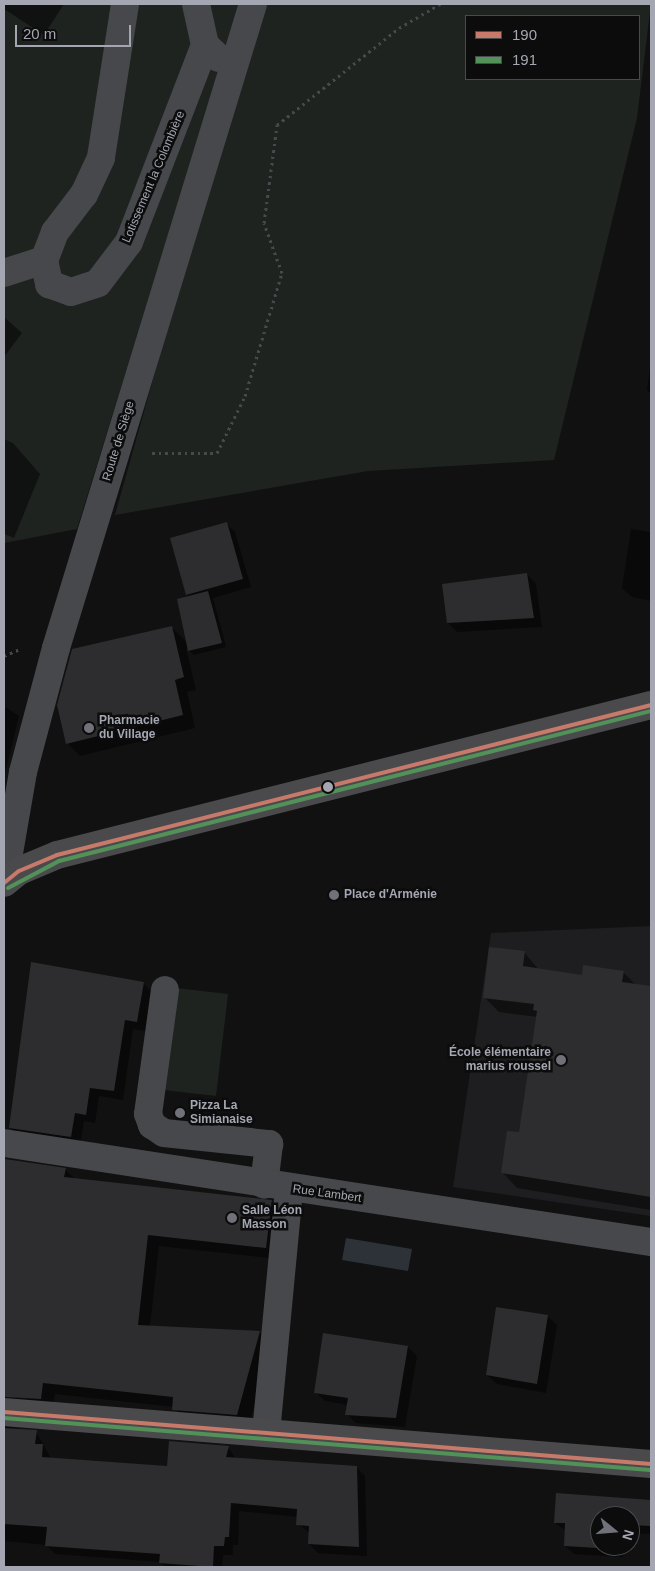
<!DOCTYPE html>
<html>
<head>
<meta charset="utf-8">
<style>
  body { margin:0 }
  #map { position:relative; width:655px; height:1571px; overflow:hidden; background:#111112; font-family:Helvetica,sans-serif }
  div>[style] { position:absolute }
  [style*='--x'] { left:calc(var(--x)*1px); top:calc(var(--y)*1px); width:calc(var(--w)*1px); rotate:calc(var(--a)*1deg) }
  .built>* { inset:0; background:#1e1e20 }
  .green>* { inset:0; background:#1e2320 }
  .water>* { inset:0; background:#2d3239 }
  .shadow>* { inset:0; background:#0007 }
  .building>* { inset:0; background:#2d2d2f }
  .path>* { height:3px; margin-top:-1.5px; transform-origin:0; background:repeating-linear-gradient(90deg,#49494d 0 2.5px,transparent 0 6.5px) }
  .minor>* { height:28px; margin:-14px; padding:0 14px; transform-origin:14px; border-radius:14px; background:#47484b }
  .major>* { height:28px; margin:-14px; padding:0 14px; transform-origin:14px; border-radius:14px; background:#4a4a4d }
  .bus-1>* { height:4px; margin:-2px; padding:0 2px; transform-origin:2px; border-radius:2px; background:#c87a6a }
  .bus-2>* { height:4px; margin:-2px; padding:0 2px; transform-origin:2px; border-radius:2px; background:#529258 }
  .dots>* { width:14px; height:14px; translate:-50% -50%; box-sizing:border-box; border:2px solid #0c0c0d; border-radius:50% }
  span { translate:-50% -50%; white-space:nowrap; text-align:center; line-height:1.15; -webkit-text-stroke:5px #0c0c0d; paint-order:stroke }
  .street-label { font-size:12px; color:#a4a6b1 }
  .poi-label { font-size:12px; color:#a4a6b1; font-weight:700 }
  .left { translate:0 -50%; text-align:left }
  .right { translate:-100% -50%; text-align:right }
  .frame { position:absolute; inset:0; border:5px solid #a4a6b1; pointer-events:none }
  .legend { position:absolute; left:465px; top:15px; width:175px; height:65px; box-sizing:border-box; background:#0c0c0d; border:1px solid #494a4f; margin:0; padding:6px 9px; list-style:none; font-size:15px; color:#a4a6b1 }
  .legend li { display:flex; align-items:center; gap:10px; height:25px }
  .legend b { width:25px; border:1px solid #494a4f }
  .north { position:absolute; left:590px; top:1506px; width:50px; height:50px; box-sizing:border-box; background:#0c0c0d; border:1px solid #494a4f; border-radius:50%; rotate:107deg; font-size:14px; font-weight:700; line-height:20px; text-align:center; color:#a4a6b1 }
  .north::after { content:''; display:block; margin:auto; width:18px; height:22px; background:#717279; clip-path:polygon(50% 0,100% 100%,50% 72%,0 100%) }
  .scale { position:absolute; left:15px; top:25px; width:116px; height:22px; box-sizing:border-box; border:2px solid #a4a6b1; border-top:0; padding-left:6px; font-size:15px; line-height:18px; white-space:nowrap; color:#a4a6b1; -webkit-text-stroke:4px #0c0c0d; paint-order:stroke }
</style>
</head>
<body>
<div id="map">
  <div class="built">
    <i style="clip-path:polygon(651px 926px,651px 1216px,453px 1187px,491px 933px)"></i>
  </div>
  <div class="green">
    <i style="clip-path:polygon(4px 4px,240px 4px,77px 529px,4px 543px)"></i>
    <i style="clip-path:polygon(evenodd,265px 4px,651px 4px,637px 118px,554px 460px,368px 471px,115px 515px,198px 219px,265px 4px,466px 16px,639px 16px,639px 79px,466px 79px,466px 16px)"></i>
    <i style="clip-path:polygon(176px 988px,228px 994px,216px 1096px,164px 1090px)"></i>
  </div>
  <div class="water">
    <i style="clip-path:polygon(346px 1238px,412px 1249px,408px 1271px,342px 1260px)"></i>
  </div>
  <div class="shadow">
    <i style="clip-path:polygon(4px 4px,64px 4px,44px 35px,4px 9px)"></i>
    <i style="clip-path:polygon(4px 317px,22px 333px,4px 357px)"></i>
    <i style="clip-path:polygon(651px 361px,651px 394px,647px 390px)"></i>
    <i style="clip-path:polygon(4px 439px,13px 443px,40px 474px,14px 538px,4px 534px)"></i>
    <i style="clip-path:polygon(227px 524px,235px 532px,251px 587px,213px 598px,226px 647px,194px 655px,186px 648px,196px 690px,187px 692px,195px 728px,80px 756px,67px 743px,172px 628px,188px 643px,187px 594px)"></i>
    <i style="clip-path:polygon(631px 529px,651px 532px,651px 601px,632px 597px,622px 588px)"></i>
    <i style="clip-path:polygon(527px 574px,536px 584px,542px 627px,457px 632px,448px 623px)"></i>
    <i style="clip-path:polygon(4px 706px,19px 716px,4px 777px)"></i>
    <i style="clip-path:polygon(524px 952px,539px 970px,583px 976px,623px 972px,637px 986px,651px 988px,651px 1210px,517px 1188px,503px 1173px,520px 1133px,538px 1017px,499px 1012px,484px 997px)"></i>
    <i style="clip-path:polygon(143px 983px,152px 992px,146px 1031px,133px 1029px,123px 1100px,99px 1096px,95px 1123px,84px 1121px,80px 1146px,19px 1137px,10px 1127px)"></i>
    <i style="clip-path:polygon(4px 1162px,65px 1169px,76px 1180px,271px 1201px,283px 1213px,278px 1259px,159px 1246px,150px 1326px,259px 1332px,271px 1343px,249px 1426px,185px 1421px,174px 1407px,55px 1394px,52px 1410px,4px 1405px)"></i>
    <i style="clip-path:polygon(547px 1316px,557px 1325px,546px 1393px,497px 1384px,487px 1375px)"></i>
    <i style="clip-path:polygon(408px 1347px,417px 1356px,405px 1427px,356px 1423px,347px 1414px,348px 1405px,325px 1401px,316px 1392px)"></i>
    <i style="clip-path:polygon(4px 1426px,36px 1431px,51px 1459px,168px 1467px,228px 1447px,236px 1459px,356px 1467px,365px 1476px,367px 1556px,318px 1553px,309px 1544px,310px 1533px,298px 1524px,298px 1517px,239px 1511px,238px 1545px,233px 1545px,233px 1555px,223px 1555px,222px 1567px,165px 1567px,160px 1562px,55px 1554px,46px 1545px,4px 1541px)"></i>
    <i style="clip-path:polygon(557px 1495px,651px 1501px,651px 1534px,630px 1533px,630px 1516px,600px 1516px,600px 1546px,624px 1546px,623px 1557px,574px 1554px,565px 1546px,566px 1531px,555px 1523px)"></i>
  </div>
  <div class="building">
    <i style="clip-path:polygon(227px 522px,243px 579px,186px 595px,170px 538px)"></i>
    <i style="clip-path:polygon(527px 573px,534px 618px,447px 623px,442px 584px)"></i>
    <i style="clip-path:polygon(208px 591px,222px 643px,188px 651px,177px 599px)"></i>
    <i style="clip-path:polygon(172px 626px,184px 677px,175px 680px,183px 715px,66px 744px,57px 705px,72px 649px)"></i>
    <i style="clip-path:polygon(489px 947px,525px 951px,523px 966px,582px 975px,583px 965px,624px 971px,622px 982px,651px 986px,651px 1197px,501px 1173px,507px 1131px,519px 1132px,537px 1011px,533px 1010px,534px 1004px,483px 998px)"></i>
    <i style="clip-path:polygon(31px 962px,144px 982px,137px 1022px,125px 1020px,114px 1091px,90px 1088px,86px 1115px,75px 1113px,71px 1137px,9px 1128px)"></i>
    <i style="clip-path:polygon(5px 1159px,66px 1168px,64px 1177px,272px 1200px,266px 1248px,148px 1235px,138px 1325px,260px 1331px,237px 1415px,172px 1410px,173px 1397px,43px 1383px,41px 1399px,4px 1397px)"></i>
    <i style="clip-path:polygon(496px 1307px,548px 1315px,537px 1384px,486px 1375px)"></i>
    <i style="clip-path:polygon(323px 1333px,408px 1346px,396px 1418px,345px 1415px,348px 1398px,314px 1393px)"></i>
    <i style="clip-path:polygon(4px 1428px,37px 1430px,35px 1444px,43px 1444px,42px 1457px,167px 1466px,169px 1441px,229px 1446px,226px 1457px,357px 1466px,359px 1547px,308px 1544px,309px 1526px,296px 1525px,297px 1509px,231px 1503px,229px 1537px,225px 1537px,224px 1546px,214px 1546px,213px 1567px,159px 1563px,160px 1554px,45px 1546px,47px 1527px,4px 1524px)"></i>
    <i style="clip-path:polygon(556px 1493px,651px 1500px,651px 1526px,630px 1525px,630px 1516px,600px 1516px,600px 1546px,615px 1549px,564px 1546px,565px 1523px,554px 1523px)"></i>
  </div>
  <div class="path">
    <i style="--x:152;--y:453;--w:65;--a:0"></i>
    <i style="--x:217;--y:453;--w:64;--a:-63.8"></i>
    <i style="--x:245;--y:396;--w:128;--a:-73.3"></i>
    <i style="--x:282;--y:273;--w:53;--a:-109.8"></i>
    <i style="--x:264;--y:223;--w:99;--a:-82.4"></i>
    <i style="--x:277;--y:125;--w:156;--a:-38.5"></i>
    <i style="--x:399;--y:28;--w:48;--a:-30.3"></i>
    <i style="--x:4;--y:656;--w:17;--a:-24"></i>
  </div>
  <div class="minor">
    <i style="--x:125;--y:4;--w:156;--a:98.9"></i>
    <i style="--x:101;--y:158;--w:40;--a:115"></i>
    <i style="--x:84;--y:194;--w:48;--a:127.3"></i>
    <i style="--x:55;--y:232;--w:30;--a:111"></i>
    <i style="--x:44;--y:260;--w:25;--a:78"></i>
    <i style="--x:49;--y:284;--w:23;--a:20"></i>
    <i style="--x:71;--y:292;--w:28;--a:-18"></i>
    <i style="--x:98;--y:283;--w:51;--a:-52.9"></i>
    <i style="--x:129;--y:242;--w:211;--a:-68.9"></i>
    <i style="--x:196;--y:4;--w:42;--a:77.6"></i>
    <i style="--x:205;--y:45;--w:19;--a:43"></i>
    <i style="--x:4;--y:273;--w:42;--a:-18"></i>
    <i style="--x:4;--y:882;--w:112;--a:-80.2"></i>
    <i style="--x:23;--y:772;--w:128;--a:-75.1"></i>
    <i style="--x:56;--y:648;--w:673;--a:-72.99"></i>
    <i style="--x:165;--y:990;--w:125;--a:97.8"></i>
    <i style="--x:148;--y:1114;--w:12;--a:70"></i>
    <i style="--x:152;--y:1125;--w:14;--a:34"></i>
    <i style="--x:164;--y:1133;--w:106;--a:6"></i>
    <i style="--x:269;--y:1144;--w:41;--a:97"></i>
    <i style="--x:4;--y:1143;--w:655;--a:8.7"></i>
    <i style="--x:266;--y:1433;--w:246;--a:-84.6"></i>
  </div>
  <div class="major">
    <i style="--x:4;--y:883;--w:19;--a:-39"></i>
    <i style="--x:19;--y:871;--w:41;--a:-22.8"></i>
    <i style="--x:57;--y:855;--w:613;--a:-14.17"></i>
    <i style="--x:4;--y:1412;--w:649;--a:4.6"></i>
  </div>
  <div class="bus-1">
    <i style="--x:4;--y:883;--w:19;--a:-39"></i>
    <i style="--x:19;--y:871;--w:41;--a:-22.8"></i>
    <i style="--x:57;--y:855;--w:613;--a:-14.17"></i>
    <i style="--x:4;--y:1412;--w:649;--a:4.6"></i>
  </div>
  <div class="bus-2">
    <i style="--x:8;--y:888;--w:58;--a:-27.9"></i>
    <i style="--x:59;--y:861;--w:611;--a:-14.22"></i>
    <i style="--x:4;--y:1418;--w:648;--a:4.6"></i>
  </div>
  <div class="dots">
    <i style="left:89px;top:728px;background:#717279"></i>
    <i style="left:328px;top:787px;background:#a4a6b1"></i>
    <i style="left:334px;top:895px;background:#717279"></i>
    <i style="left:561px;top:1060px;background:#717279"></i>
    <i style="left:180px;top:1113px;background:#717279"></i>
    <i style="left:232px;top:1218px;background:#717279"></i>
  </div>
  <div class="street-label">
    <span style="left:154px;top:177px;rotate:-67deg">Lotissement la Colombière</span>
    <span style="left:119px;top:441px;rotate:-73deg">Route de Siège</span>
    <span style="left:327px;top:1194px;rotate:8deg">Rue Lambert</span>
  </div>
  <div class="poi-label">
    <span class="left" style="left:99px;top:728px">Pharmacie<br>du Village</span>
    <span class="left" style="left:344px;top:895px">Place d'Arménie</span>
    <span class="right" style="left:551px;top:1060px">École élémentaire<br>marius roussel</span>
    <span class="left" style="left:190px;top:1113px">Pizza La<br>Simianaise</span>
    <span class="left" style="left:242px;top:1218px">Salle Léon<br>Masson</span>
  </div>
  <div class="frame"></div>
  <ul class="legend">
  <li><b style="height:6px;background:#c87a6a"></b>190</li>
  <li><b style="height:6px;background:#529258"></b>191</li>
  </ul>
  <div class="north">N</div>
  <div class="scale">20 m</div>
</div>
</body>
</html>
